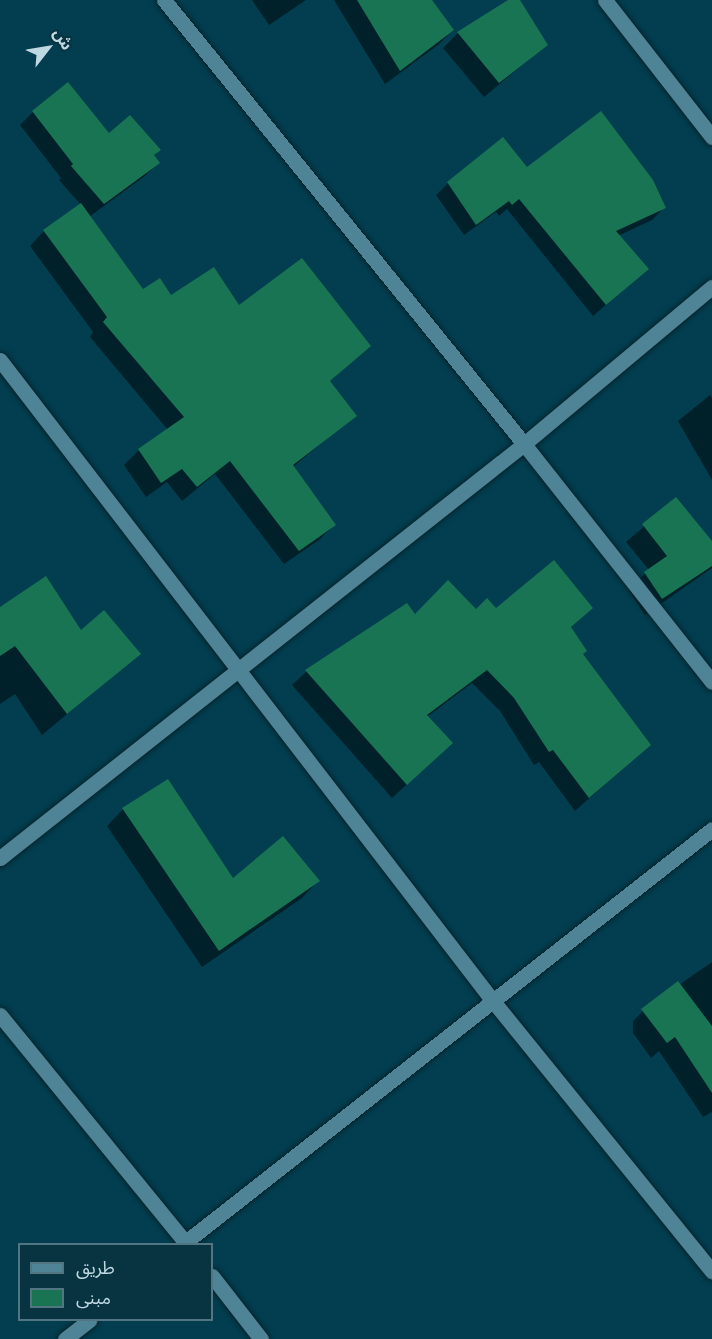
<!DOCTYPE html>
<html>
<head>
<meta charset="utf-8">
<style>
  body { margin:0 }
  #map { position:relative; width:712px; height:1339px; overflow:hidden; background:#023e4f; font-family:"Archivo Narrow","Noto Sans Arabic",sans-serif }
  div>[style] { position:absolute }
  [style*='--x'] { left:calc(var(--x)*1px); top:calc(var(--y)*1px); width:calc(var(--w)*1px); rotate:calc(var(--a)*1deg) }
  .shadow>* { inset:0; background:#0007 }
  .building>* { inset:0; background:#187453 }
  .roads { filter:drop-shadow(0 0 2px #07232c) drop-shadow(0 0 2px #07232c) }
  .minor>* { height:15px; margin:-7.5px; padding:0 7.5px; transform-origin:7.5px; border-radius:7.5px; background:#4f8396 }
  span { translate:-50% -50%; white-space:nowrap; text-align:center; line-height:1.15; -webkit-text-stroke:4.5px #083340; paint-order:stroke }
  .legend { position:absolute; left:18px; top:1243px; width:195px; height:78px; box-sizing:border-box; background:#083340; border:2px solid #517581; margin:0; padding:8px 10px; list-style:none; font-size:18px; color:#bfd9e3 }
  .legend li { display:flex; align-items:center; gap:12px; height:30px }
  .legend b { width:30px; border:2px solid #517581 }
  .north { position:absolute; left:18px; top:18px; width:60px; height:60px; -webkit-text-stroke:4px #083340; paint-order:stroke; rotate:59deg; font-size:16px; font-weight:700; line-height:24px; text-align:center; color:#bfd9e3 }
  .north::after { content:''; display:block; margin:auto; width:21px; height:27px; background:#bfd9e3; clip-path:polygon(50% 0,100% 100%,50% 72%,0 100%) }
</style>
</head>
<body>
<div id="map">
  <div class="shadow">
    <i style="clip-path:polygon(252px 0,306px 0,269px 25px)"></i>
    <i style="clip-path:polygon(334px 0,430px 0,453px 30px,438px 45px,385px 84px)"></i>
    <i style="clip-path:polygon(511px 0,518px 0,546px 45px,484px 97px,443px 48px,458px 33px)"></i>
    <i style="clip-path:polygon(33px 112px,159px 150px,153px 156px,158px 163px,145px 176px,89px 217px,143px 291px,238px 308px,369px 346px,329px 382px,355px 415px,293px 467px,334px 525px,319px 540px,284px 564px,215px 474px,182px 501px,167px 482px,146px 497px,124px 465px,139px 450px,168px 430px,90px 337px,93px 332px,30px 246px,44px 231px,81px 205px,59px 180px,61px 178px,20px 125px)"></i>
    <i style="clip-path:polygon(527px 169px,664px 208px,652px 220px,618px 236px,647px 269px,593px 316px,507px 209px,499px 216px,496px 212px,464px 235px,436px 195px,448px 183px)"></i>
    <i style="clip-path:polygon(710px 395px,712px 398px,712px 480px,678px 421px)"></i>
    <i style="clip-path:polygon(676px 499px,712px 543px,712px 568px,645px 615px,628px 589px,649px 570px,626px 542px)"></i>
    <i style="clip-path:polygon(407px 605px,414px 616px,496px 610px,591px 608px,570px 628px,582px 655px,649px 745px,575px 811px,539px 762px,534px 765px,500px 711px,472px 683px,427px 717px,437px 757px,392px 798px,292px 685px,306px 672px)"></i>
    <i style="clip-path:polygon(0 609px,80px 632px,139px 654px,42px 735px,15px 694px,0 704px)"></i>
    <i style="clip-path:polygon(123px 809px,233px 880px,318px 881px,302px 898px,202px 967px,107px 826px)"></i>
    <i style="clip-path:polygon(712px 962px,712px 1112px,703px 1117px,659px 1051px,651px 1058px,633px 1033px,633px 1021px,648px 1006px)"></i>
  </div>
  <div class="building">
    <i style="clip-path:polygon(357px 0,432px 0,454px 30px,400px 71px)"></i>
    <i style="clip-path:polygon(508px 0,520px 0,548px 45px,499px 83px,457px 32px)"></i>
    <i style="clip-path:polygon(68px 82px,109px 133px,130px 115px,161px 150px,154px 155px,160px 163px,104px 204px,71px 166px,73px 164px,32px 111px)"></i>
    <i style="clip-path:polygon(601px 111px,653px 180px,666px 208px,616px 231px,649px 269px,606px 305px,519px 199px,512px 205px,509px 201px,476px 225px,447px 182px,503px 137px,527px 167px)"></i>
    <i style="clip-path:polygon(81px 203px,143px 289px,160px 278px,171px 295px,214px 267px,239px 305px,302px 258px,371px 346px,330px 381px,357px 416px,293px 465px,336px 525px,299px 551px,230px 461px,197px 487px,182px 469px,161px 483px,138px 449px,184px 417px,103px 322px,107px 317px,43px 230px)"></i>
    <i style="clip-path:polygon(676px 497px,712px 541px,712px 566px,662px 599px,644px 572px,667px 556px,642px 524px)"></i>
    <i style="clip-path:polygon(554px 560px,593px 608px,571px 627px,587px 651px,583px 654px,651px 745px,589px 798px,553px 750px,549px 752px,514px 698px,487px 670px,427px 715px,453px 743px,407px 785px,305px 670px,407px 603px,415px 614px,448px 580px,476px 609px,487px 598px,496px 608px)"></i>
    <i style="clip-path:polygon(46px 576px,81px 630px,104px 610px,141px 654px,67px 714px,15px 646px,0 656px,0 607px)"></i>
    <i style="clip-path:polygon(168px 779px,233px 878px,283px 836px,320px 881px,219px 951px,122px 808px)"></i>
    <i style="clip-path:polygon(678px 981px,712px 1026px,712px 1093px,675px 1037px,667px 1043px,641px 1009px)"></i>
  </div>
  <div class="roads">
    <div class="minor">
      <i style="--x:164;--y:0;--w:572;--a:50.96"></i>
      <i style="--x:524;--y:444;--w:303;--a:51.7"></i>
      <i style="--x:605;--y:0;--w:174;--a:52"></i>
      <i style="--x:0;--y:360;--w:809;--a:52.44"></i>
      <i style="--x:493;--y:1001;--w:348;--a:51"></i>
      <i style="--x:0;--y:858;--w:668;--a:-38.31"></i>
      <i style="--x:524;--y:444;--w:245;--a:-39.9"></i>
      <i style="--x:0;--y:1015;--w:296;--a:50.8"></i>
      <i style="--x:183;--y:1244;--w:672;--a:-38.11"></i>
      <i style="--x:212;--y:1276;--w:80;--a:52.1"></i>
      <i style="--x:65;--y:1339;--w:31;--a:-38"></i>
    </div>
  </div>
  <ul class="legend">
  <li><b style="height:8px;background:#4f8396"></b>طريق</li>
  <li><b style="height:16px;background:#187453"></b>مبنى</li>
  </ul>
  <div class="north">ش</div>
</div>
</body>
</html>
